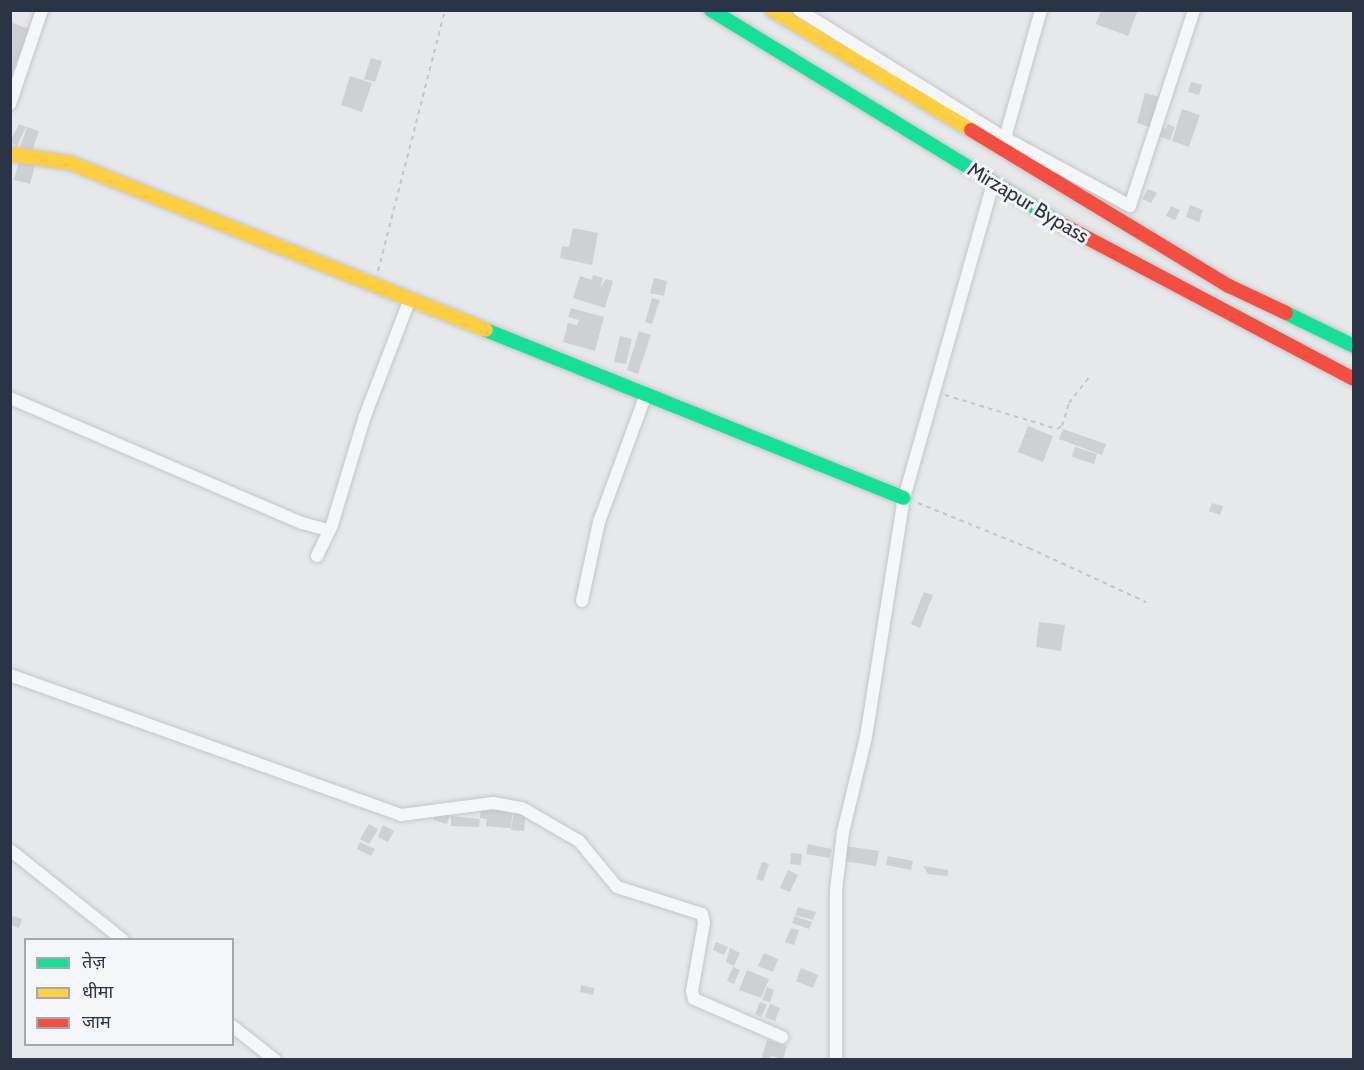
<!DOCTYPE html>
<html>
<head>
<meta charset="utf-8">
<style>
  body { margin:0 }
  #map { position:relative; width:1364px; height:1070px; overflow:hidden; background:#e6e8ea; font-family:Cabin,"Noto Sans Devanagari",sans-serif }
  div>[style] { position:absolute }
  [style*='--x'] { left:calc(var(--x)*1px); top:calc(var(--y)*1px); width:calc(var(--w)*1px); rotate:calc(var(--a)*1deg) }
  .building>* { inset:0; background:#ced0d3 }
  .path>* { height:2px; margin-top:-1px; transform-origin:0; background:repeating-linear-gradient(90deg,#c5c6ca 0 4.5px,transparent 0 9px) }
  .roads { filter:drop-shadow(0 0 2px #c4c6c8) drop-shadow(0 0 2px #c4c6c8) }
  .street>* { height:12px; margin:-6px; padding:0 6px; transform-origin:6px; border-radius:6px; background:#f5f6f7 }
  .fast>* { height:14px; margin:-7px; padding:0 7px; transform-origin:7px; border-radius:7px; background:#16e098 }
  .slow>* { height:14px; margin:-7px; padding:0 7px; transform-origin:7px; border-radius:7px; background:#ffcf43 }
  .jam>* { height:14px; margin:-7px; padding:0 7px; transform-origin:7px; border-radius:7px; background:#f24e42 }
  span { translate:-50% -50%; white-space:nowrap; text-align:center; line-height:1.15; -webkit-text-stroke:6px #f4f6f9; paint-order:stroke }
  .street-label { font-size:20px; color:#2b3445 }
  .frame { position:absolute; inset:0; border:12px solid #2b3445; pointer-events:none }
  .legend { position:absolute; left:24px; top:938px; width:210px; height:108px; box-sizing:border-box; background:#f4f6f9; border:2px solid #a4a8b1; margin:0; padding:8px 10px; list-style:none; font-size:18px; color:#2b3445 }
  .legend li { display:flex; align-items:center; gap:12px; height:30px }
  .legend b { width:30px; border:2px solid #a4a8b1 }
</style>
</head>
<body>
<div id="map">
  <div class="building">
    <i style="clip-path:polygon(1101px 10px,1138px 10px,1128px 36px,1096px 24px)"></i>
    <i style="clip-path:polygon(10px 22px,29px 29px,11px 77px,10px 77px)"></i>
    <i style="clip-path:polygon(371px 58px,382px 61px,375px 82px,364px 79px)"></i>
    <i style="clip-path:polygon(350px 76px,372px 83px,362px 112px,341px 105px)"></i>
    <i style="clip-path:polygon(1191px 82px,1202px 85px,1199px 95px,1188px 92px)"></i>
    <i style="clip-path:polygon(1145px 93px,1159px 97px,1151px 127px,1137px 123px)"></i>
    <i style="clip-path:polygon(1182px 109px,1200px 115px,1189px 147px,1172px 141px)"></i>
    <i style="clip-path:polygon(19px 124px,26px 127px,17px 146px,10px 142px)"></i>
    <i style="clip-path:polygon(1168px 124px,1175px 127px,1170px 140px,1155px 135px,1158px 126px,1166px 129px)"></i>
    <i style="clip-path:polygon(27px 127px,39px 131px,32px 151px,20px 147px)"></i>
    <i style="clip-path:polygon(19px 161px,35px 165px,30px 184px,14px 180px)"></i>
    <i style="clip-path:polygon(1148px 189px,1157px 193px,1151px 203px,1142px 199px)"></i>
    <i style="clip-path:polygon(1190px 205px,1203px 210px,1199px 222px,1186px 217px)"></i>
    <i style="clip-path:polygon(1171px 206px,1180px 210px,1175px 220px,1166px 216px)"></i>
    <i style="clip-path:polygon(573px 228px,598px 233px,592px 265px,560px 258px,562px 246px,569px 247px)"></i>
    <i style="clip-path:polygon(593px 275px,603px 278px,600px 288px,606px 279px,613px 281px,605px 308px,573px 298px,580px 276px,592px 280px)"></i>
    <i style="clip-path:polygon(654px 278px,667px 281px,664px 296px,650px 293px)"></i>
    <i style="clip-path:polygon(652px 298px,660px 300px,652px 324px,645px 322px)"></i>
    <i style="clip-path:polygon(571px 308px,604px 317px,595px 351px,563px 342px,568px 323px,577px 325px,579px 320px,568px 317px)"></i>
    <i style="clip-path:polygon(639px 331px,651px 335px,638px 374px,627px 370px)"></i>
    <i style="clip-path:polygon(620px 336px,632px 339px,626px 364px,614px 362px)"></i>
    <i style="clip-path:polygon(1028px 426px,1053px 436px,1043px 462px,1018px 452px)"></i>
    <i style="clip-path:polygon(1063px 429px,1106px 444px,1102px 455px,1059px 439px)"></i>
    <i style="clip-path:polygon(1075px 447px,1097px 454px,1094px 464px,1072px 457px)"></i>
    <i style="clip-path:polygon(1212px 503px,1223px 506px,1220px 515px,1209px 511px)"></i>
    <i style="clip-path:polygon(924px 592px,933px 595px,920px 628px,911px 624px)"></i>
    <i style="clip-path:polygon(1039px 622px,1065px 625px,1061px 651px,1036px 647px)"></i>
    <i style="clip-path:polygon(513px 807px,511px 828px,486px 826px,487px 819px,480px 818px,481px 808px)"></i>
    <i style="clip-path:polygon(436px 810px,450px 814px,447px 824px,433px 820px)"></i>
    <i style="clip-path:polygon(514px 810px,526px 811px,524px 831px,511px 830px)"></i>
    <i style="clip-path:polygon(451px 816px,480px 819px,479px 827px,451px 826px)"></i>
    <i style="clip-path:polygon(369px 824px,378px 829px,369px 844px,360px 839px)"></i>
    <i style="clip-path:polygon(383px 825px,394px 831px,388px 842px,378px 837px)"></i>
    <i style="clip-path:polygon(360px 842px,375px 849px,371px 856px,357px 849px)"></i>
    <i style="clip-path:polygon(808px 844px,832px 849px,830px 858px,806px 854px)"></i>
    <i style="clip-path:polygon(846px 846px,879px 851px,876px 866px,844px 861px)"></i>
    <i style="clip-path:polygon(791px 853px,802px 854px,801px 865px,790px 864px)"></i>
    <i style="clip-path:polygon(888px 856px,913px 861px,911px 870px,886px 865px)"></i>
    <i style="clip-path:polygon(762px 862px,769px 864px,763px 881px,756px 879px)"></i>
    <i style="clip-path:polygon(923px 866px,948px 870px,948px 876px,928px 874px)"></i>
    <i style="clip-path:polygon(788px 870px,798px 875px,790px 892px,780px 888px)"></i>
    <i style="clip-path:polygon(798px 907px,816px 912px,813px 920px,795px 915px)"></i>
    <i style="clip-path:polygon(10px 915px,22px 919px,19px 928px,10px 925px)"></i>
    <i style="clip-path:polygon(795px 916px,812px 922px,809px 929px,792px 923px)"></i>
    <i style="clip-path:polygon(791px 928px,799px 930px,794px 945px,785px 942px)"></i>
    <i style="clip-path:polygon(716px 942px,728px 947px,724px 955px,713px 950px)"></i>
    <i style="clip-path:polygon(730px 948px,740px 953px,734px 966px,726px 962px)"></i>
    <i style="clip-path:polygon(764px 953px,778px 959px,773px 972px,758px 966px)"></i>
    <i style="clip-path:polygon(733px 967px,740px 970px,734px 984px,727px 981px)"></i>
    <i style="clip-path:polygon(801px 968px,818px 975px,813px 988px,796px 981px)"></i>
    <i style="clip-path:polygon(747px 970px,769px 979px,761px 998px,739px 990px)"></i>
    <i style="clip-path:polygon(581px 985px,594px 988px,593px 995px,580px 992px)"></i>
    <i style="clip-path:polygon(767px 987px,774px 990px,770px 1002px,762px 1000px)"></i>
    <i style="clip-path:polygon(760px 1002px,767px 1005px,761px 1017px,755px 1014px)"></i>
    <i style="clip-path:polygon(770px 1004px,780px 1008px,775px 1021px,765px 1017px)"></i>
    <i style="clip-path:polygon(767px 1040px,787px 1046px,783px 1059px,771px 1056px,770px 1060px,761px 1060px)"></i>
  </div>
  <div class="path">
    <i style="--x:378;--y:271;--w:269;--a:-75.6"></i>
    <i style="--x:945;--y:395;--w:117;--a:16.9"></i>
    <i style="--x:1057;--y:429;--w:6;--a:-31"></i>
    <i style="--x:1062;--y:426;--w:24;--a:-73"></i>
    <i style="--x:1069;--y:403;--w:33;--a:-52"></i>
    <i style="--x:918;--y:503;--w:120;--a:22.1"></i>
    <i style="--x:1029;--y:548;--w:129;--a:24.8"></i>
  </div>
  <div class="roads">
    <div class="street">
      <i style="--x:799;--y:10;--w:243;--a:31.9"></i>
      <i style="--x:1005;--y:138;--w:142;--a:28.5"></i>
      <i style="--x:1130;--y:206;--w:206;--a:-71.9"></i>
      <i style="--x:10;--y:104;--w:99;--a:-71.2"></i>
      <i style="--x:1005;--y:138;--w:133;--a:-74.3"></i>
      <i style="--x:10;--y:398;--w:318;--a:23.2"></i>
      <i style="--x:302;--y:523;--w:28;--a:15"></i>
      <i style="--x:317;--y:556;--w:34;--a:-64"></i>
      <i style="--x:332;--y:525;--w:114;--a:-73.2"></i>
      <i style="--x:365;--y:416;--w:125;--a:-69"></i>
      <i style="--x:582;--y:601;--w:81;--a:-77.9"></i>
      <i style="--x:599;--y:522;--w:136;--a:-69.8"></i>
      <i style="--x:10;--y:675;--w:415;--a:19.7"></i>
      <i style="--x:401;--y:815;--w:93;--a:-7.4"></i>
      <i style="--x:493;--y:803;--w:29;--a:10"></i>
      <i style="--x:522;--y:808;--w:66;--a:30.1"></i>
      <i style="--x:579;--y:841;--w:60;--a:50.4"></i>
      <i style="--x:617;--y:887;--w:89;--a:17.6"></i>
      <i style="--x:702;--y:914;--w:9;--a:77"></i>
      <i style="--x:704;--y:923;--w:69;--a:100"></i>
      <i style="--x:692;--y:991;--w:8;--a:76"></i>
      <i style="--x:694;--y:999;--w:96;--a:23.4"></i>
      <i style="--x:10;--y:850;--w:144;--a:38.5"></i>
      <i style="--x:232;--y:1026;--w:55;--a:38.3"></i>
      <i style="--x:836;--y:1060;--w:170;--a:-90"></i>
      <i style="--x:836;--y:890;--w:58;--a:-83.1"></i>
      <i style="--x:843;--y:832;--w:98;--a:-76.4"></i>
      <i style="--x:866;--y:737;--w:242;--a:-81"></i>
      <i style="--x:904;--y:498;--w:327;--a:-74.2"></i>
    </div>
    <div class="fast">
      <i style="--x:711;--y:10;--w:410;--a:31.4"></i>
      <i style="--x:1286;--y:313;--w:76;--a:25.9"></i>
      <i style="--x:486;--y:330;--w:450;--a:21.9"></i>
    </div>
    <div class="slow">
      <i style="--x:772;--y:10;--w:232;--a:31.1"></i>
      <i style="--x:10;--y:154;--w:62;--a:8.4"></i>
      <i style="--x:71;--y:163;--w:447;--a:21.9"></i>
    </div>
    <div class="jam">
      <i style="--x:971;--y:130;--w:301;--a:31.2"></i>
      <i style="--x:1229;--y:286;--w:63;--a:25.3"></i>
      <i style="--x:1061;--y:224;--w:331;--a:27.9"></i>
    </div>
  </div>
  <div class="street-label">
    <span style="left:1028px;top:203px;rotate:31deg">Mirzapur Bypass</span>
  </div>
  <div class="frame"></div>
  <ul class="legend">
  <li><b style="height:8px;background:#16e098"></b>तेज़</li>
  <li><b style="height:8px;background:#ffcf43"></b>धीमा</li>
  <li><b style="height:8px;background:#f24e42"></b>जाम</li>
  </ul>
</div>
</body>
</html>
